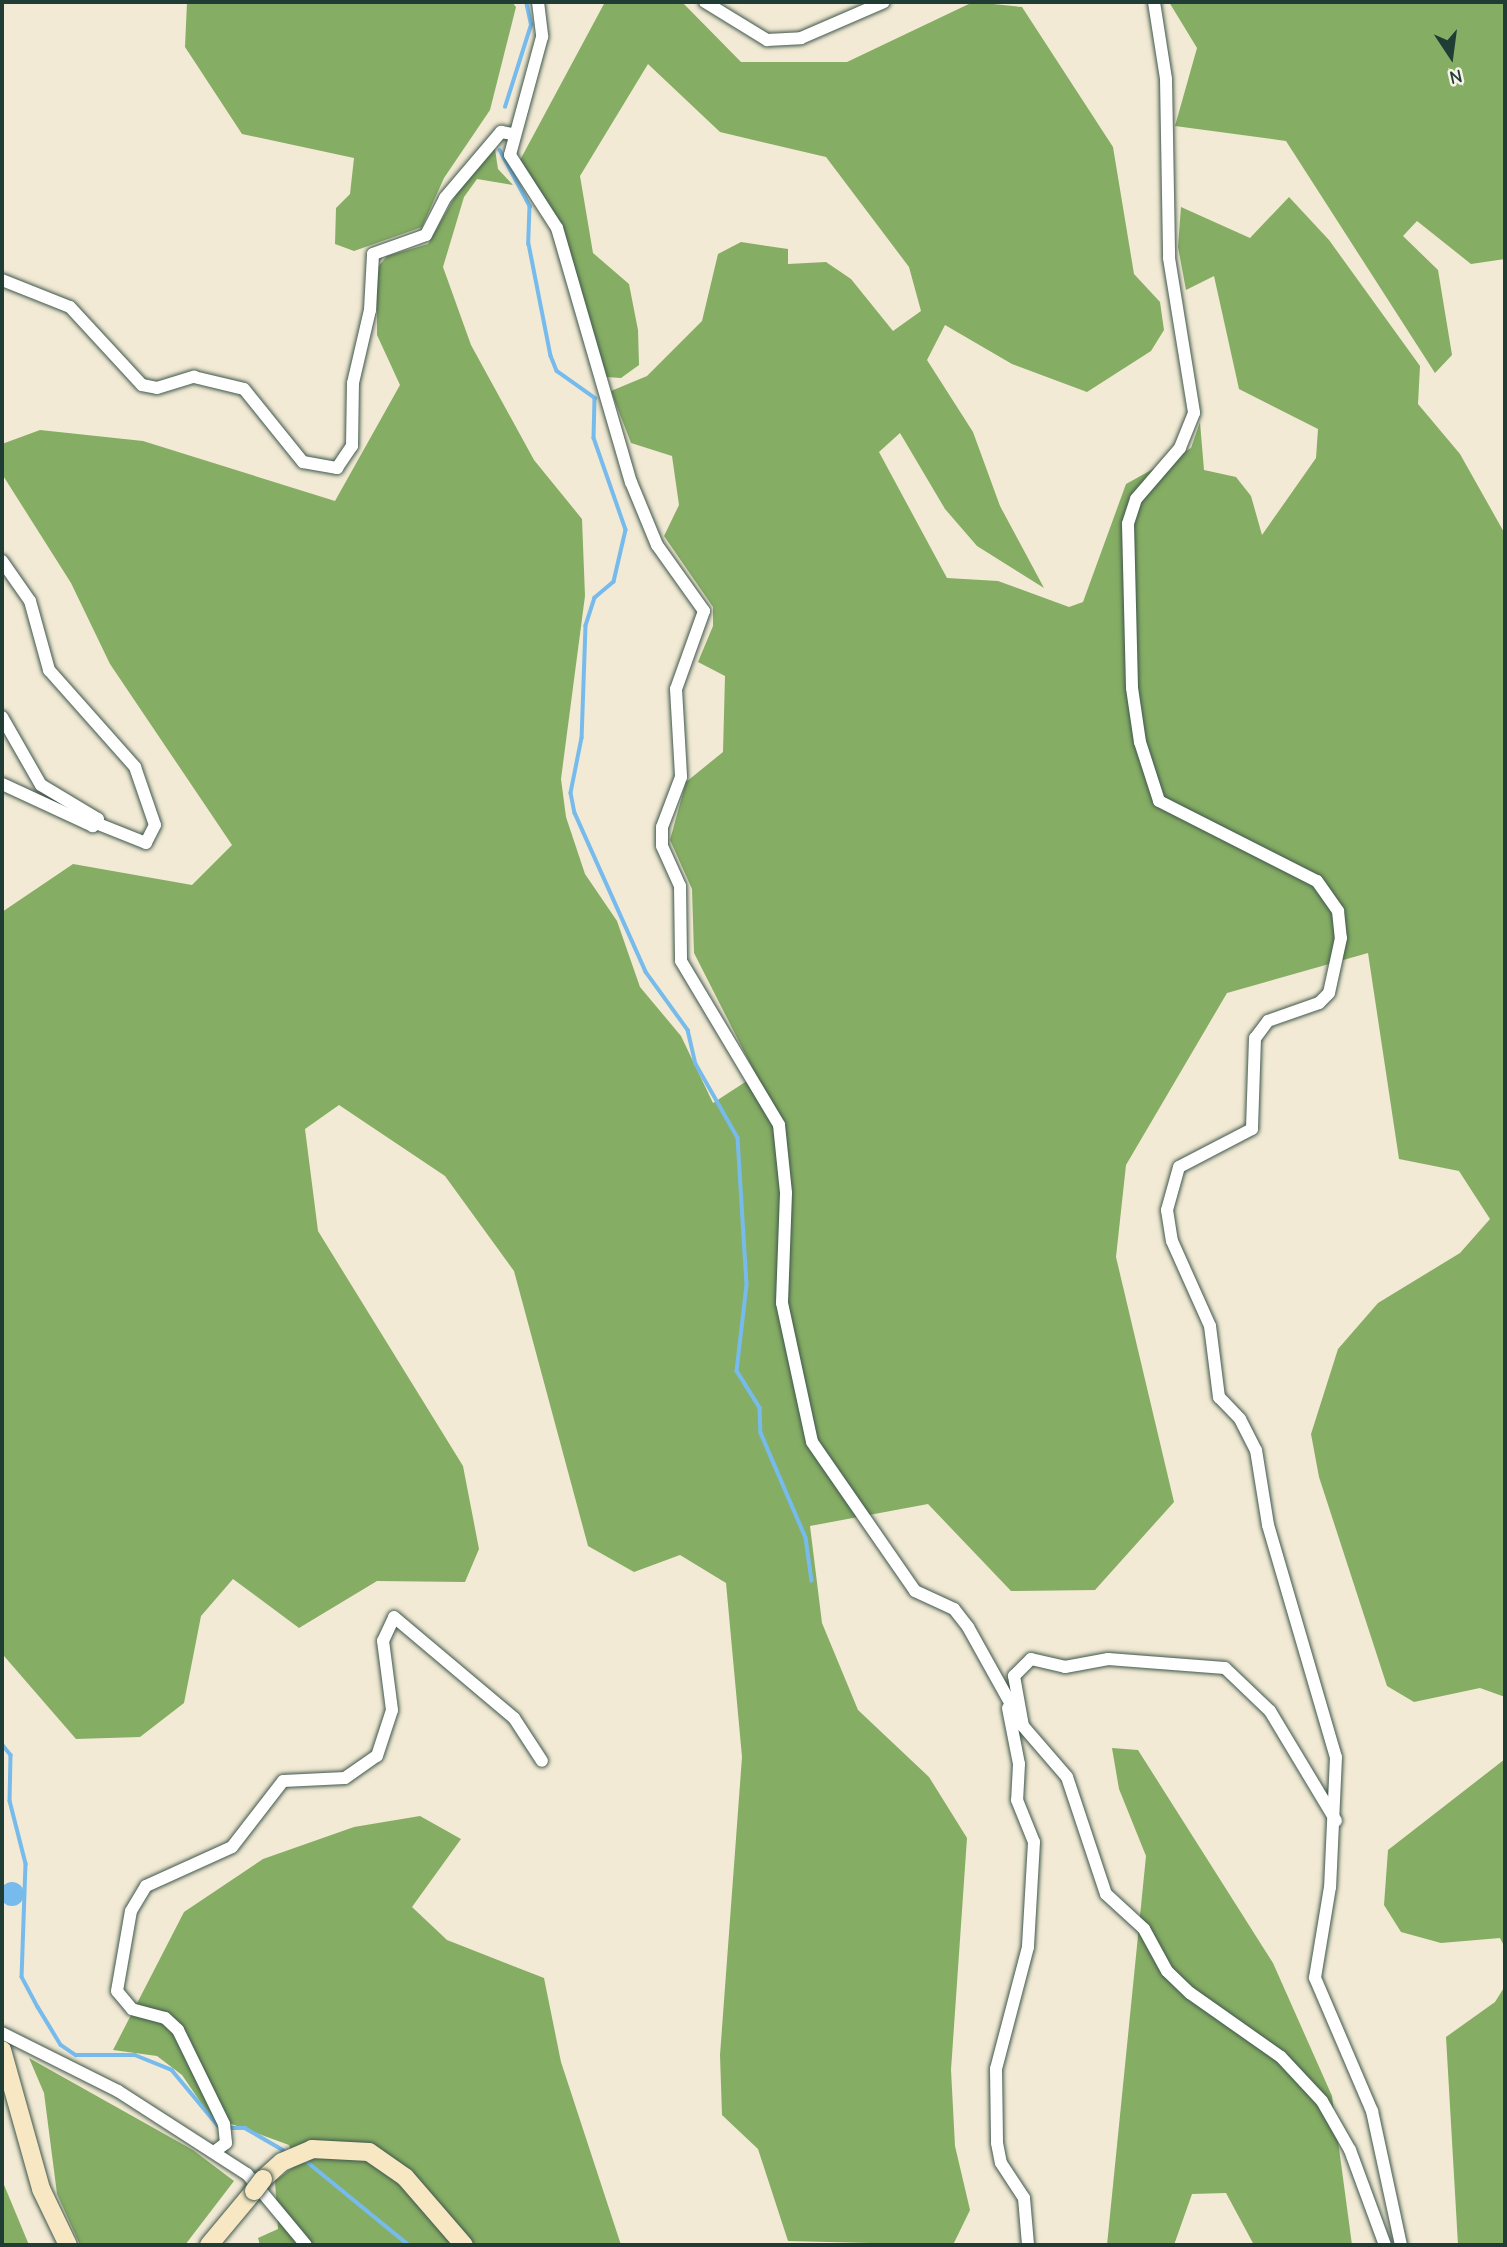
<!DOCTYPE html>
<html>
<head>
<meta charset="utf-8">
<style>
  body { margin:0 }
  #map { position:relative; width:1507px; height:2247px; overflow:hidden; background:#f2ead4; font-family:"Comic Neue",sans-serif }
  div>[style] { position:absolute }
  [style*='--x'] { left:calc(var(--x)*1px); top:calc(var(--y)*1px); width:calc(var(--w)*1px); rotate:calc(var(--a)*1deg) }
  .forest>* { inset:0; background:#86ad64 }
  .water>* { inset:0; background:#77bbed }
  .round { border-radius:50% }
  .stream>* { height:3.5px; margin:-1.75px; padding:0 1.75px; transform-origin:1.75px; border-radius:1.75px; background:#77bbed }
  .roads { filter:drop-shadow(0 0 2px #3f574c) drop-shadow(0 0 2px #3f574c) }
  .street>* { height:12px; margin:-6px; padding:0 6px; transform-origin:6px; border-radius:6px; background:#fff }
  .secondary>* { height:18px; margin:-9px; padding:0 9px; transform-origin:9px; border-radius:9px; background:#f8e7c3 }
  .bridges { filter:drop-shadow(0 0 2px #3f574c) drop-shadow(0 0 2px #3f574c) }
  .secondary-bridge>* { height:18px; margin:-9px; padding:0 9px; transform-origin:9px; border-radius:9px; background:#f8e7c3 }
  span { translate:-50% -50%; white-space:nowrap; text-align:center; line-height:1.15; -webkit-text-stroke:7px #f7f3e8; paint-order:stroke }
  .frame { position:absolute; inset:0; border:4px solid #1f3d34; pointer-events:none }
  .north { position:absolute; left:1416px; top:21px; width:70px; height:70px; -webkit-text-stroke:5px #f7f3e8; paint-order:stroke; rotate:167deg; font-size:19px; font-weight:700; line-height:28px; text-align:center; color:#1f3d34 }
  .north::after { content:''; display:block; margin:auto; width:24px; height:32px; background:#1f3d34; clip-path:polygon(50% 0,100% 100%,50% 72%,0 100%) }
</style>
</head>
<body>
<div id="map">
  <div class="forest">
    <i style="clip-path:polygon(187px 2px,512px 2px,516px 7px,490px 110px,444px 178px,422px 227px,354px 251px,335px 244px,336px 208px,350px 194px,354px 158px,242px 134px,185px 47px)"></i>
    <i style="clip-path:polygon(605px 2px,682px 2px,741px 62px,847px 62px,973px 2px,1022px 7px,1113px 147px,1134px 274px,1160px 302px,1164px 330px,1151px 351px,1087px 392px,1012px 364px,945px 325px,927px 360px,973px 432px,1000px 506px,1044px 588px,977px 546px,945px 509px,900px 433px,879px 452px,947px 578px,998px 581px,1069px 607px,1083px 602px,1126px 484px,1191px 448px,1200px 422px,1204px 470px,1236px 477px,1251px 496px,1262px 535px,1316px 458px,1318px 429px,1239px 389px,1214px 276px,1186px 290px,1178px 247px,1181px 207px,1250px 238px,1289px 197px,1329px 240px,1420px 366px,1418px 404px,1460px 454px,1505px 534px,1505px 1697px,1480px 1688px,1414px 1702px,1387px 1686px,1319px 1477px,1311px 1434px,1338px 1349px,1378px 1303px,1460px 1253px,1490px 1219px,1459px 1171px,1399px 1159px,1368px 953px,1227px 993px,1126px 1165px,1116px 1257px,1174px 1502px,1095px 1590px,1011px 1591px,928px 1504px,810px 1526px,822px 1623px,858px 1710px,929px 1777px,967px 1838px,951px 2070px,955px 2146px,970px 2210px,953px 2245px,788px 2241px,758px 2149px,722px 2115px,720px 2055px,742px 1757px,726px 1583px,680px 1555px,634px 1572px,588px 1546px,514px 1271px,445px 1176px,339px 1105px,305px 1129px,318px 1231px,463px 1466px,479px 1549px,465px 1582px,377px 1581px,299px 1628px,233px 1579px,201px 1616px,184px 1703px,140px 1737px,76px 1739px,4px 1656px,2px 1646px,2px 912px,73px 864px,192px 885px,232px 845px,110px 664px,71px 583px,2px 474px,2px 444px,40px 430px,143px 441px,335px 501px,400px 385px,377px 335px,377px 268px,387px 256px,428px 244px,457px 193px,495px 149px,498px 169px,513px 185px,477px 179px,464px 197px,443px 267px,471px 345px,534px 460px,582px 519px,585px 596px,561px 779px,566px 817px,585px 874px,617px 921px,640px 987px,681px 1036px,713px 1103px,756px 1075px,694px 953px,692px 889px,670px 840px,686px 782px,723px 752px,725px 676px,698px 662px,713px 626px,713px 607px,664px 536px,679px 505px,672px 456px,631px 443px,611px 391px,647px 376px,702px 321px,718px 254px,741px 242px,788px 249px,788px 264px,826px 262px,851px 279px,893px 331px,921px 311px,909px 267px,826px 157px,720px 132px,648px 64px,580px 176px,593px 253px,629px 284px,638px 330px,639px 365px,621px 378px,605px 377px,563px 228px,519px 162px)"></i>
    <i style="clip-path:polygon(1169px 2px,1505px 2px,1505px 259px,1471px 264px,1417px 221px,1403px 236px,1438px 270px,1452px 355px,1435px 373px,1286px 141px,1175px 126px,1197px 48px)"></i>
    <i style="clip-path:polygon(1112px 1748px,1138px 1750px,1273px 1963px,1332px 2096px,1352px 2245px,1254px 2245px,1226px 2193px,1192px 2194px,1174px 2245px,1107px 2245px,1146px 1856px,1119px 1789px)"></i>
    <i style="clip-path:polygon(1505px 1759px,1505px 1948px,1500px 1938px,1441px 1943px,1401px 1932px,1384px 1905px,1388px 1850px)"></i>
    <i style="clip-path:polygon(420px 1816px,461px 1839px,412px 1907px,447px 1940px,544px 1978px,561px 2062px,621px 2245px,260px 2245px,258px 2238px,278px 2229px,275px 2181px,296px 2165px,289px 2145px,210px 2116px,182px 2075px,157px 2056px,113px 2050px,184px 1912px,263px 1859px,354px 1827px)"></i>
    <i style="clip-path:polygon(1505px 1986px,1505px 2245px,1458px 2245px,1446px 2037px,1495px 2002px)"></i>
    <i style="clip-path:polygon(29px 2058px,193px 2150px,234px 2181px,185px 2245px,80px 2245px,57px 2194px,44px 2093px)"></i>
    <i style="clip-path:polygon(2px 2180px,29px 2245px,2px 2245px)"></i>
  </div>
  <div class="water">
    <i class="round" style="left:0;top:1882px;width:24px;height:24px"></i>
  </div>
  <div class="stream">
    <i style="--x:505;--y:107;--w:86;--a:-72.4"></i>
    <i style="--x:531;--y:25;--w:24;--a:-102"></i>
    <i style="--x:500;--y:150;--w:64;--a:61.8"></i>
    <i style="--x:530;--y:206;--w:38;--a:92"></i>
    <i style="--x:529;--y:244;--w:114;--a:78.9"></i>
    <i style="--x:551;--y:356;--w:16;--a:68"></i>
    <i style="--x:557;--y:371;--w:47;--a:35.4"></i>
    <i style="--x:595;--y:398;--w:40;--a:91.4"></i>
    <i style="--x:594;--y:438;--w:97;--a:70.8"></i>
    <i style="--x:626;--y:530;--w:53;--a:103"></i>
    <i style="--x:614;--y:582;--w:25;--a:140"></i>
    <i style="--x:595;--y:598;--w:29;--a:108"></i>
    <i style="--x:586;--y:626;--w:112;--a:92"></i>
    <i style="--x:582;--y:738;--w:56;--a:101.3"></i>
    <i style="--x:571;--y:793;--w:20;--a:79"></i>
    <i style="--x:575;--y:813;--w:174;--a:65.9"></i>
    <i style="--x:646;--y:972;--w:72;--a:54.1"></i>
    <i style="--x:688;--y:1030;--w:35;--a:77"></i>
    <i style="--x:696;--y:1064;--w:85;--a:60.4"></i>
    <i style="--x:738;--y:1138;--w:147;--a:86.5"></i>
    <i style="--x:747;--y:1285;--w:87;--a:96.6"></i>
    <i style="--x:737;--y:1371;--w:44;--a:58.1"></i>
    <i style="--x:760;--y:1408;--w:25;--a:88"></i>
    <i style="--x:761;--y:1433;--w:114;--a:66.8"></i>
    <i style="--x:806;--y:1538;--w:43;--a:82.1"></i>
    <i style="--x:2;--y:1744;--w:14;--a:51"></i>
    <i style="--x:11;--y:1755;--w:46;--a:91.2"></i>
    <i style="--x:10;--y:1801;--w:65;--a:75.7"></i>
    <i style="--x:26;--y:1864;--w:113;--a:92"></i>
    <i style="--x:22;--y:1977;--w:34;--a:62"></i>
    <i style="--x:38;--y:2007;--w:44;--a:58.8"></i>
    <i style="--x:61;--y:2045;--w:18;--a:34"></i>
    <i style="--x:76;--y:2055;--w:59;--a:0"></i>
    <i style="--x:135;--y:2055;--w:40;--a:22"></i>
    <i style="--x:172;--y:2070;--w:77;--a:50.3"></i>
    <i style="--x:228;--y:2128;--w:17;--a:0"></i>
    <i style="--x:245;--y:2128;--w:44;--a:30.1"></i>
    <i style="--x:305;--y:2160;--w:134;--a:39.3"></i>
  </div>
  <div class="roads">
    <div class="street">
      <i style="--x:538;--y:2;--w:35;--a:83"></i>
      <i style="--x:542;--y:37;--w:122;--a:105.2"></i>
      <i style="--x:510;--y:155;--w:87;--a:57.2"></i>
      <i style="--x:557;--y:228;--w:265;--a:73.8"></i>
      <i style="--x:631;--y:482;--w:68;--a:67.6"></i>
      <i style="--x:657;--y:545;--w:81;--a:54.5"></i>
      <i style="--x:704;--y:611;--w:83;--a:109.7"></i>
      <i style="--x:676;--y:689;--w:88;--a:86.7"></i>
      <i style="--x:681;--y:777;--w:53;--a:110.8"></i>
      <i style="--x:662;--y:827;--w:19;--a:90"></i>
      <i style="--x:662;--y:846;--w:44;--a:65.8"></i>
      <i style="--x:680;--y:886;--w:75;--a:89.2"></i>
      <i style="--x:681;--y:961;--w:191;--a:59.1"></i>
      <i style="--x:779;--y:1125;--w:68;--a:84.1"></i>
      <i style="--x:786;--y:1193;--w:110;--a:92.1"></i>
      <i style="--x:782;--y:1303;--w:142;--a:77.8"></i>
      <i style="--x:812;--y:1442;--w:181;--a:55.3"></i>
      <i style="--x:915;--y:1591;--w:43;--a:24.8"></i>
      <i style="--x:954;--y:1609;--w:23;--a:52"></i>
      <i style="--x:968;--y:1627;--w:113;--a:60.9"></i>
      <i style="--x:1023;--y:1726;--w:67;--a:49.2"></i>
      <i style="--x:1067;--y:1777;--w:123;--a:71.6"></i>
      <i style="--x:1106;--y:1894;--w:52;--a:42.6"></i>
      <i style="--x:1144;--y:1929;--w:48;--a:61.3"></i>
      <i style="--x:1167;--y:1971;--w:32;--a:44"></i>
      <i style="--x:1190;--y:1993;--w:111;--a:35.1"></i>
      <i style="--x:1281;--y:2057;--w:60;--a:47"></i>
      <i style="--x:1322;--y:2101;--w:56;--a:60.3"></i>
      <i style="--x:1350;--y:2150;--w:101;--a:69.8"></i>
      <i style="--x:705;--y:2;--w:73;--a:31.5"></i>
      <i style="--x:767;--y:40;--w:34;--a:-3"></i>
      <i style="--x:801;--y:38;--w:90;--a:-23.4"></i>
      <i style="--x:1154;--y:2;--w:78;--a:81.1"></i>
      <i style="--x:1166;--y:79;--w:179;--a:89"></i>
      <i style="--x:1169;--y:258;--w:157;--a:80.8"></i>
      <i style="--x:1194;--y:413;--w:38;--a:112"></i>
      <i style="--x:1180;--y:448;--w:67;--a:130.8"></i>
      <i style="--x:1136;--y:499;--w:26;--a:108"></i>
      <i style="--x:1128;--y:524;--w:164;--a:88.6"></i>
      <i style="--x:1132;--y:688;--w:55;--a:81.6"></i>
      <i style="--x:1140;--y:742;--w:62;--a:72.1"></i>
      <i style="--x:1159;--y:801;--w:177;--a:26.9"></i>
      <i style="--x:1317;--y:881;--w:37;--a:55"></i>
      <i style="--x:1338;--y:911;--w:27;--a:84"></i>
      <i style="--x:1341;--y:938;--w:56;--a:102.3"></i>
      <i style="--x:1329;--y:993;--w:14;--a:135"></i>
      <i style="--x:1319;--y:1003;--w:54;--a:160.6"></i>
      <i style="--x:1268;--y:1021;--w:21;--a:127"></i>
      <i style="--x:1255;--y:1038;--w:91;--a:91.9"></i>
      <i style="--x:1252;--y:1129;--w:82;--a:152.5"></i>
      <i style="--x:1179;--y:1167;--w:45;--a:105.6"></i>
      <i style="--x:1167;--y:1210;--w:31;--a:81"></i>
      <i style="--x:1172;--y:1241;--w:93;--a:65.9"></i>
      <i style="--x:1210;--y:1326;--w:72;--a:82.8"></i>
      <i style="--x:1219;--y:1397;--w:30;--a:46"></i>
      <i style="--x:1240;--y:1419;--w:35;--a:63"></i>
      <i style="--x:1256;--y:1450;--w:76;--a:80.9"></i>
      <i style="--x:1268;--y:1525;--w:242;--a:73.7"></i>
      <i style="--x:1336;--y:1757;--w:130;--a:92.6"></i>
      <i style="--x:1330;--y:1887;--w:92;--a:99.4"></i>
      <i style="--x:1315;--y:1978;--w:145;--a:66.8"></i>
      <i style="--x:1372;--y:2111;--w:137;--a:77.8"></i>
      <i style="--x:2;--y:280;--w:73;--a:21.7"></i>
      <i style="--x:70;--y:307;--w:106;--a:47.3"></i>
      <i style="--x:142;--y:385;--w:15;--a:11"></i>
      <i style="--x:157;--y:388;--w:39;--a:-17"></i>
      <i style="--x:194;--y:377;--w:51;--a:13.5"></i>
      <i style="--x:244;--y:389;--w:94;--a:51.1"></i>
      <i style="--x:303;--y:462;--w:35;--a:10"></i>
      <i style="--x:337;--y:468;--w:27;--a:-56"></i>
      <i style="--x:352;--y:446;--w:63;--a:-89.1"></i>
      <i style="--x:353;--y:383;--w:75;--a:-76.9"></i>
      <i style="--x:370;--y:310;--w:56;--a:-86.9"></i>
      <i style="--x:373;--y:254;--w:56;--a:-19.7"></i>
      <i style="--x:426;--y:235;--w:42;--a:-62.8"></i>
      <i style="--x:445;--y:198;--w:87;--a:-49.7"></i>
      <i style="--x:501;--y:132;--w:11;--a:10"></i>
      <i style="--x:2;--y:561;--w:49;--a:55"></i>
      <i style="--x:30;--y:601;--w:72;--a:74.6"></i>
      <i style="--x:49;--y:670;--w:130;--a:48.4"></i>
      <i style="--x:135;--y:767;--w:61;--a:71"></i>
      <i style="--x:155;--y:825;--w:20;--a:117"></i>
      <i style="--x:146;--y:843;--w:54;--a:-158.2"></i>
      <i style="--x:2;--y:717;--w:78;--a:60.2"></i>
      <i style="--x:41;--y:785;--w:66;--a:30.8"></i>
      <i style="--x:98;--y:819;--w:9;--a:126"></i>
      <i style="--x:93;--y:826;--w:100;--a:-155.2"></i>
      <i style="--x:1008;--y:1708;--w:57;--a:78.9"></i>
      <i style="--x:1019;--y:1764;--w:36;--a:93"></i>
      <i style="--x:1017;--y:1800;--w:45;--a:68"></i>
      <i style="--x:1034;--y:1842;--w:105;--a:93.3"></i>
      <i style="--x:1028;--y:1947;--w:126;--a:104.7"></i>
      <i style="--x:996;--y:2069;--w:74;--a:89.2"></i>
      <i style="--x:997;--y:2143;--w:20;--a:79"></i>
      <i style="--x:1001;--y:2163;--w:42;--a:56.7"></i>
      <i style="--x:1024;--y:2198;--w:47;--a:85.1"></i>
      <i style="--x:1023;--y:1726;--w:51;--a:-100.2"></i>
      <i style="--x:1014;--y:1676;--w:24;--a:-45"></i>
      <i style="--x:1031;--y:1659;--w:35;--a:13"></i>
      <i style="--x:1065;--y:1667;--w:44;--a:-10.5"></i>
      <i style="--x:1108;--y:1659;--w:117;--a:4.4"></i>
      <i style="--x:1225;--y:1668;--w:62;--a:43.7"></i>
      <i style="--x:1270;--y:1711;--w:128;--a:59"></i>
      <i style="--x:2;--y:2033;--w:130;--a:26.6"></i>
      <i style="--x:118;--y:2091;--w:153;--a:32.8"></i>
      <i style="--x:247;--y:2174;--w:92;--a:50.3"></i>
      <i style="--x:214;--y:2152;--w:15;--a:-37"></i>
      <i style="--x:226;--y:2143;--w:19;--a:-96"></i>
      <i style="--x:224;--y:2124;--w:105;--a:-116.1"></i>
      <i style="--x:178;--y:2030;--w:18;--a:-137"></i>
      <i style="--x:165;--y:2018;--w:34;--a:-165"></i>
      <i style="--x:132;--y:2009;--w:23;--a:-130"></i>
      <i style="--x:117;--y:1991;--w:81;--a:-80.1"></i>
      <i style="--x:131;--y:1911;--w:29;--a:-59"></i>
      <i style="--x:146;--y:1886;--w:94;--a:-24.4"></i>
      <i style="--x:232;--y:1847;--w:83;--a:-52.3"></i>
      <i style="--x:283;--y:1781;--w:62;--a:-2.8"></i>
      <i style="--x:345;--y:1778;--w:39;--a:-35"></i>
      <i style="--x:377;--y:1756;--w:48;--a:-71.9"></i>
      <i style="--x:392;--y:1710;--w:70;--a:-97.4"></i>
      <i style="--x:383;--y:1641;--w:26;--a:-65"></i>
      <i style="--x:394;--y:1617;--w:157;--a:40.1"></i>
      <i style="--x:514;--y:1718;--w:51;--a:56.9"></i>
    </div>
    <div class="secondary">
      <i style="--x:2;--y:2050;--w:144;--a:74.3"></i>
      <i style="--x:41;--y:2189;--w:62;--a:64.3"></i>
      <i style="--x:263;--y:2179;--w:25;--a:-42"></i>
      <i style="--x:282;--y:2162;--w:33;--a:-23"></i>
      <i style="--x:312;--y:2149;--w:57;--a:3"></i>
      <i style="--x:369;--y:2152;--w:44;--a:34.8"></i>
      <i style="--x:405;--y:2177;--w:90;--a:49.1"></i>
      <i style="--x:209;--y:2245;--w:70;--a:-50.2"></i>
    </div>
  </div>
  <div class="bridges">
    <div class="secondary-bridge">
      <i style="--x:254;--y:2191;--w:15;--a:-53"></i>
    </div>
  </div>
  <div class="frame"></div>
  <div class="north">N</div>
</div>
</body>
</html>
